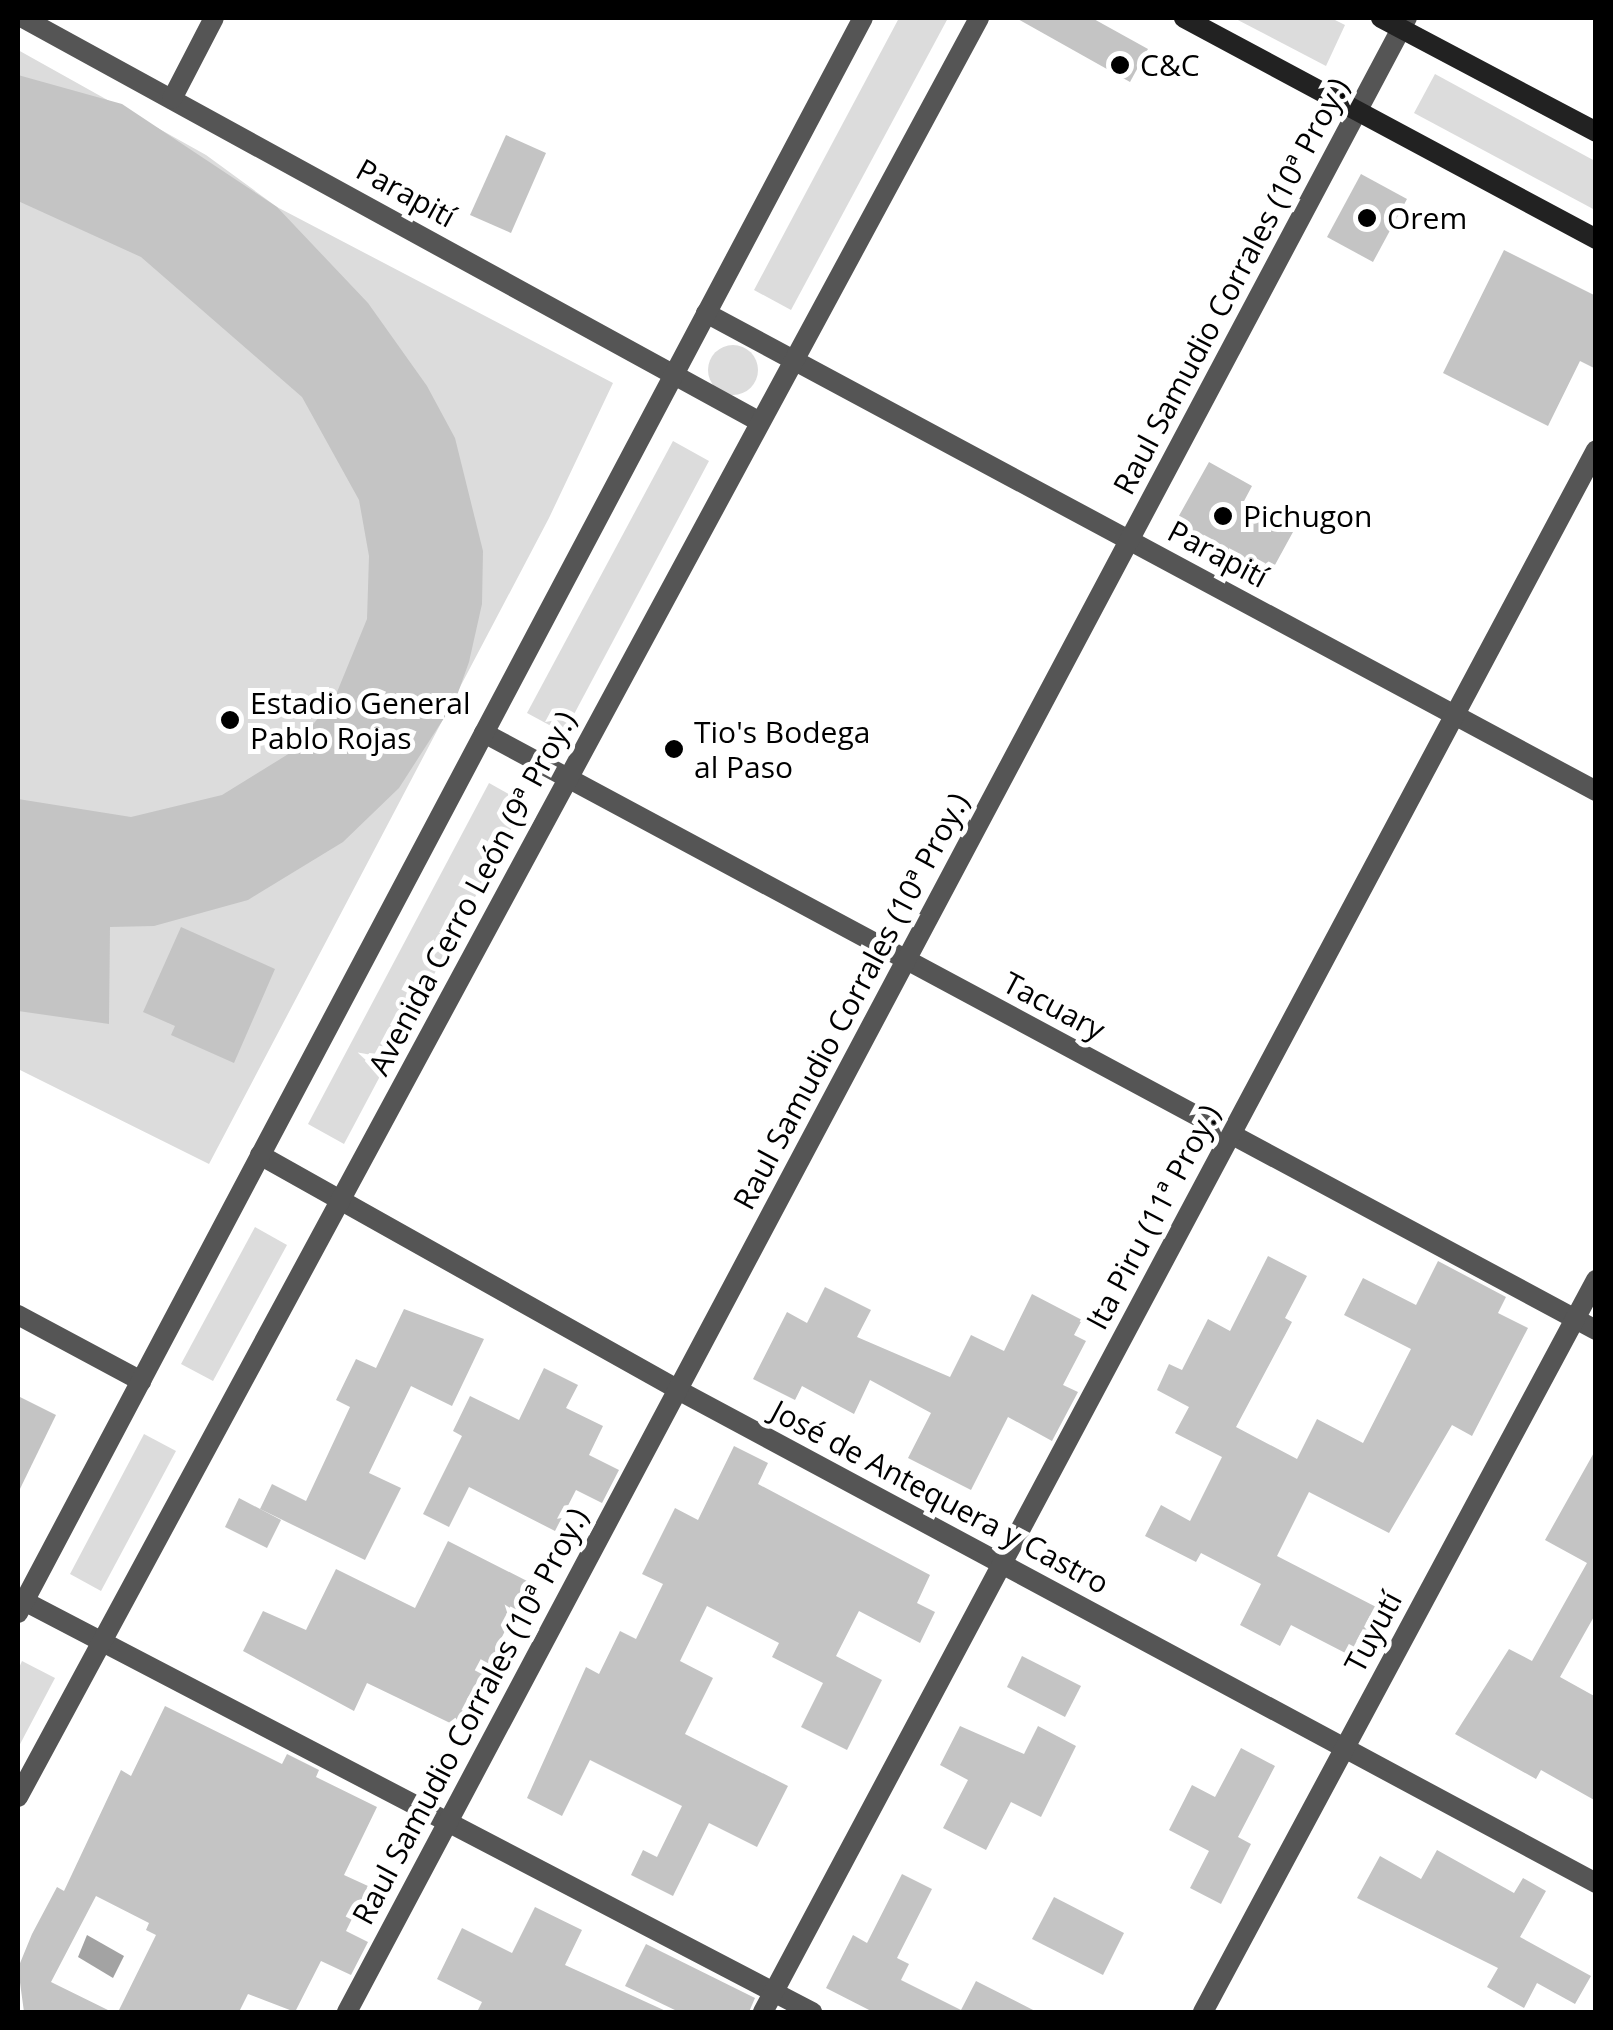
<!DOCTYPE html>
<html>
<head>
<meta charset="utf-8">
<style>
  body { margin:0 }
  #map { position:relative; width:1613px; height:2030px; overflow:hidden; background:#fff; font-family:"Open Sans",sans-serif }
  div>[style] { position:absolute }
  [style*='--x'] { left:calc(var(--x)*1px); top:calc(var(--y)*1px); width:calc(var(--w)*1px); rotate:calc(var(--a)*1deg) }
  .green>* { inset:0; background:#dcdcdc }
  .round { border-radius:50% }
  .water>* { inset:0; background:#a3a3a3 }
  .building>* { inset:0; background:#c4c4c4 }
  .minor>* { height:20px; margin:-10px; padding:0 10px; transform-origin:10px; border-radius:10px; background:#555 }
  .tertiary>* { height:20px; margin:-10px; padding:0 10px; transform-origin:10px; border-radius:10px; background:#555 }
  .secondary>* { height:20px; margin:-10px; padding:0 10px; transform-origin:10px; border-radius:10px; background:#222 }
  .dots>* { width:28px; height:28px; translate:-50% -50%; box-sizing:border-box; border:5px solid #fff; border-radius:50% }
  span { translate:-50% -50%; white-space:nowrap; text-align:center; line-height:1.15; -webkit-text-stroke:10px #fff; paint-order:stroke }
  .poi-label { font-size:30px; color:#000 }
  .left { translate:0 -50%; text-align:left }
  .street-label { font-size:30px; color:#000 }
  .frame { position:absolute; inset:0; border:20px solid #000; pointer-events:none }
</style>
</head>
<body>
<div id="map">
  <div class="green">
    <i style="clip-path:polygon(899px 18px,948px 18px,791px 310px,754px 290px)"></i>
    <i style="clip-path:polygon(1234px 18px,1331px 18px,1345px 25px,1326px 66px)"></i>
    <i style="clip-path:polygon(18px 50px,206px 155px,277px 207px,613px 383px,549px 518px,209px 1164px,18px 1069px)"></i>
    <i style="clip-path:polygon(1435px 74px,1595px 161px,1595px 210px,1414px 113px)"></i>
    <i class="round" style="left:708px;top:345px;width:50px;height:50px"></i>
    <i style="clip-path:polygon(673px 441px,709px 461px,564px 733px,527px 713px)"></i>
    <i style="clip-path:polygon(489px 783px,525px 803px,344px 1144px,308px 1124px)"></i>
    <i style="clip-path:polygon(255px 1227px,287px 1245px,213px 1381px,181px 1364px)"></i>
    <i style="clip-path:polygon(144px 1434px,176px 1451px,101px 1591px,70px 1574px)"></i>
    <i style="clip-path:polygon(22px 1661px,55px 1678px,18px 1748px,18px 1670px)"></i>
  </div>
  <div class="water">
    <i style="clip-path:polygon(87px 1935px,124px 1956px,113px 1978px,78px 1957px)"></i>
  </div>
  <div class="building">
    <i style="clip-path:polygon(1016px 18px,1092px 18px,1148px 49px,1130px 82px)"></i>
    <i style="clip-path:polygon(18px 75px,122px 104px,277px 207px,368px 303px,427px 386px,455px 438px,483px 551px,482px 604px,469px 662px,455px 701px,399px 788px,343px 842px,248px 900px,154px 926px,110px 927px,109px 1024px,18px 1011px,18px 799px,131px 817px,222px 795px,290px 753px,335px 697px,367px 619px,369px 556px,359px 500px,302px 397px,141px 257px,18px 201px)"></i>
    <i style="clip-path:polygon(506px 135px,546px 153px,511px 233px,470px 215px)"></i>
    <i style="clip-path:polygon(1361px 174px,1407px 199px,1373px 262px,1327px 237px)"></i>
    <i style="clip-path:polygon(1504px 250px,1596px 296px,1596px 369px,1580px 361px,1548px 426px,1443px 373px)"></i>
    <i style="clip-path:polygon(1209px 462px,1252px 486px,1243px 503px,1293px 532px,1265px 583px,1171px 530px)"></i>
    <i style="clip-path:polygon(181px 927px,275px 969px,234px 1063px,171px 1035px,175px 1026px,143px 1012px)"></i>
    <i style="clip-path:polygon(1268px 1256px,1307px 1276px,1285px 1318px,1292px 1322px,1236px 1427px,1297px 1459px,1317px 1419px,1363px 1443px,1411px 1349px,1344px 1315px,1363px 1278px,1416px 1305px,1438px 1261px,1506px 1297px,1498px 1313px,1528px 1328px,1472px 1436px,1452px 1425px,1389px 1533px,1309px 1492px,1277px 1556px,1382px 1610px,1357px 1659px,1291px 1625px,1280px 1646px,1240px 1625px,1261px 1584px,1201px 1553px,1196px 1562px,1145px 1536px,1161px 1505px,1190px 1521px,1222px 1457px,1175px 1433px,1189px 1407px,1157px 1390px,1169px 1364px,1182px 1370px,1208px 1319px,1230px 1331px)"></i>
    <i style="clip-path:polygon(825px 1287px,871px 1310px,857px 1337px,950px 1377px,971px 1335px,1004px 1351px,1032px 1294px,1082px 1320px,1074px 1335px,1086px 1341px,1063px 1385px,1078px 1392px,1052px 1441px,1008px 1417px,971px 1490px,908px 1458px,931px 1413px,870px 1380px,854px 1414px,802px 1386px,795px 1400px,753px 1379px,787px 1312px,807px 1323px)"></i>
    <i style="clip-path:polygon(404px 1309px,484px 1339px,452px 1406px,411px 1386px,369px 1473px,401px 1488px,365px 1560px,260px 1509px,272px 1484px,306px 1501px,350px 1407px,336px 1400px,356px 1359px,376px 1368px)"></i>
    <i style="clip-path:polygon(544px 1368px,578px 1385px,566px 1408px,603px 1426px,589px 1455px,619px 1470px,602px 1503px,576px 1490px,555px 1531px,469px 1487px,449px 1527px,423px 1514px,462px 1436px,453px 1431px,470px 1396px,519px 1420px)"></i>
    <i style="clip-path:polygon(18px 1396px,56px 1415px,18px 1493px)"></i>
    <i style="clip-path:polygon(734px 1446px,768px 1463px,758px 1484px,930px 1575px,917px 1603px,935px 1612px,920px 1643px,859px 1611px,836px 1656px,882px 1680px,847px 1750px,801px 1727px,823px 1683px,772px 1657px,779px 1643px,707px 1606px,680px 1661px,713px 1678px,685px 1734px,788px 1786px,757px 1847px,709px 1823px,673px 1896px,631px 1875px,643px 1850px,657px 1857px,682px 1806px,590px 1760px,562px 1816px,527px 1798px,586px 1667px,599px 1674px,620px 1631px,636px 1639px,663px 1584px,642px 1574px,675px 1508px,698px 1520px)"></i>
    <i style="clip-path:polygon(1596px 1449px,1596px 1613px,1560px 1677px,1596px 1697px,1596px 1801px,1541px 1770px,1536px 1779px,1455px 1734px,1509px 1649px,1532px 1661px,1587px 1563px,1545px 1540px)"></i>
    <i style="clip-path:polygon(239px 1498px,281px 1520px,267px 1548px,225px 1527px)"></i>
    <i style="clip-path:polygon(448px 1541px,529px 1582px,501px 1639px,508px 1642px,473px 1734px,367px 1683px,354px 1711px,243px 1651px,263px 1611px,306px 1630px,336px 1569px,415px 1608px)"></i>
    <i style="clip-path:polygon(1022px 1656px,1081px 1686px,1065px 1717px,1007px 1687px)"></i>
    <i style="clip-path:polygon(165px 1706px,282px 1764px,287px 1754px,319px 1770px,316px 1777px,377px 1807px,344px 1875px,368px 1886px,346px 1931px,368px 1942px,351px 1975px,321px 1961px,295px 2012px,248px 1994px,239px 2012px,118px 2012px,156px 1935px,146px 1930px,149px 1923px,96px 1896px,51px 1982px,112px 2012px,24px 2012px,18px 1968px,32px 1934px,57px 1887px,64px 1891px,121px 1770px,131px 1776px)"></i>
    <i style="clip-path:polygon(960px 1726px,1024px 1754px,1038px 1726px,1076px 1746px,1041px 1817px,1011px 1802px,986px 1850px,943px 1828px,968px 1780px,940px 1765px)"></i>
    <i style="clip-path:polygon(1241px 1748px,1275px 1766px,1238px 1837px,1251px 1844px,1221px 1904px,1190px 1888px,1209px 1851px,1169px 1830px,1192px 1785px,1215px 1797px)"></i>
    <i style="clip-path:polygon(1437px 1850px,1514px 1893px,1523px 1878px,1546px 1891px,1520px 1937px,1591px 1976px,1575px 2004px,1537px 1983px,1524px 2008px,1487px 1987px,1498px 1968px,1357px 1898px,1380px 1856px,1421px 1879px)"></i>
    <i style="clip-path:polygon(902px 1874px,932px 1889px,897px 1958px,909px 1964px,901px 1980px,961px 2010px,976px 1981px,1037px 2012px,873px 2012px,826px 1988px,853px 1935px,867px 1943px)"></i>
    <i style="clip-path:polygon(1054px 1897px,1124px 1933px,1103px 1975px,1032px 1939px)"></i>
    <i style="clip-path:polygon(535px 1907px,582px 1930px,565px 1965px,668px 2012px,477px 2012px,482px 2002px,437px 1979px,462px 1928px,512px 1953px)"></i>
    <i style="clip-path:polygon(646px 1944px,755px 1998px,749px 2012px,679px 2012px,625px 1986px)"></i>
  </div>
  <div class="minor">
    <i style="--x:23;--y:18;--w:840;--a:28.73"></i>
    <i style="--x:172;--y:99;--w:91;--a:-62.6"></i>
    <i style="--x:706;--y:313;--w:1010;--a:28.24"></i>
    <i style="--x:484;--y:733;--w:1262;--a:28.23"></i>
    <i style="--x:260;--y:1155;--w:480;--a:29.3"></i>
    <i style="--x:678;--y:1390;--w:1042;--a:28.24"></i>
    <i style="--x:18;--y:1315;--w:140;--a:28.2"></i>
    <i style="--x:24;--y:1601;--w:889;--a:27.55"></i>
    <i style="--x:763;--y:2012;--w:1770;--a:-61.93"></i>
    <i style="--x:1203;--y:2012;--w:831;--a:-61.77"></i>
  </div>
  <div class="tertiary">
    <i style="--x:18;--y:1613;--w:1805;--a:-62.09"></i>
    <i style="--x:18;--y:1797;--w:2022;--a:-61.62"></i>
    <i style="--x:347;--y:2012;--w:2258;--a:-62.01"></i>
  </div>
  <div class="secondary">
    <i style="--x:1184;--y:18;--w:468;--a:28.2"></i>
    <i style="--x:1381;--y:18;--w:243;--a:27.9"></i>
  </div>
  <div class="dots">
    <i style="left:1120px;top:65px;background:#000"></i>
    <i style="left:1367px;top:218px;background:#000"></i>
    <i style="left:1223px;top:516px;background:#000"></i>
    <i style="left:230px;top:720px;background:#000"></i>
    <i style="left:674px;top:749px;background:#000"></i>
  </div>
  <div class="poi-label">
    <span class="left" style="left:1140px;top:65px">C&amp;C</span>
    <span class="left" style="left:1387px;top:218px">Orem</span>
    <span class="left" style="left:1243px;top:516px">Pichugon</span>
    <span class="left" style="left:250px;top:720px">Estadio General<br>Pablo Rojas</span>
    <span class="left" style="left:694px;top:749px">Tio's Bodega<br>al Paso</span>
  </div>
  <div class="street-label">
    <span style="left:406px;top:193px;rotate:29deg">Parapití</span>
    <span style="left:1231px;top:286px;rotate:-62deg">Raul Samudio Corrales (10ª Proy.)</span>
    <span style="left:1218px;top:554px;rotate:28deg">Parapití</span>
    <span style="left:472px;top:893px;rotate:-62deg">Avenida Cerro León (9ª Proy.)</span>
    <span style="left:851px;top:1001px;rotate:-62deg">Raul Samudio Corrales (10ª Proy.)</span>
    <span style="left:1054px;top:1006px;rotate:28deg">Tacuary</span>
    <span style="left:1153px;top:1217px;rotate:-62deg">Ita Piru (11ª Proy.)</span>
    <span style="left:940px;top:1497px;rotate:28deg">José de Antequera y Castro</span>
    <span style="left:1373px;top:1632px;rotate:-62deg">Tuyutí</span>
    <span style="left:470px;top:1716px;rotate:-62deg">Raul Samudio Corrales (10ª Proy.)</span>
  </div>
  <div class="frame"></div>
</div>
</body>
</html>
